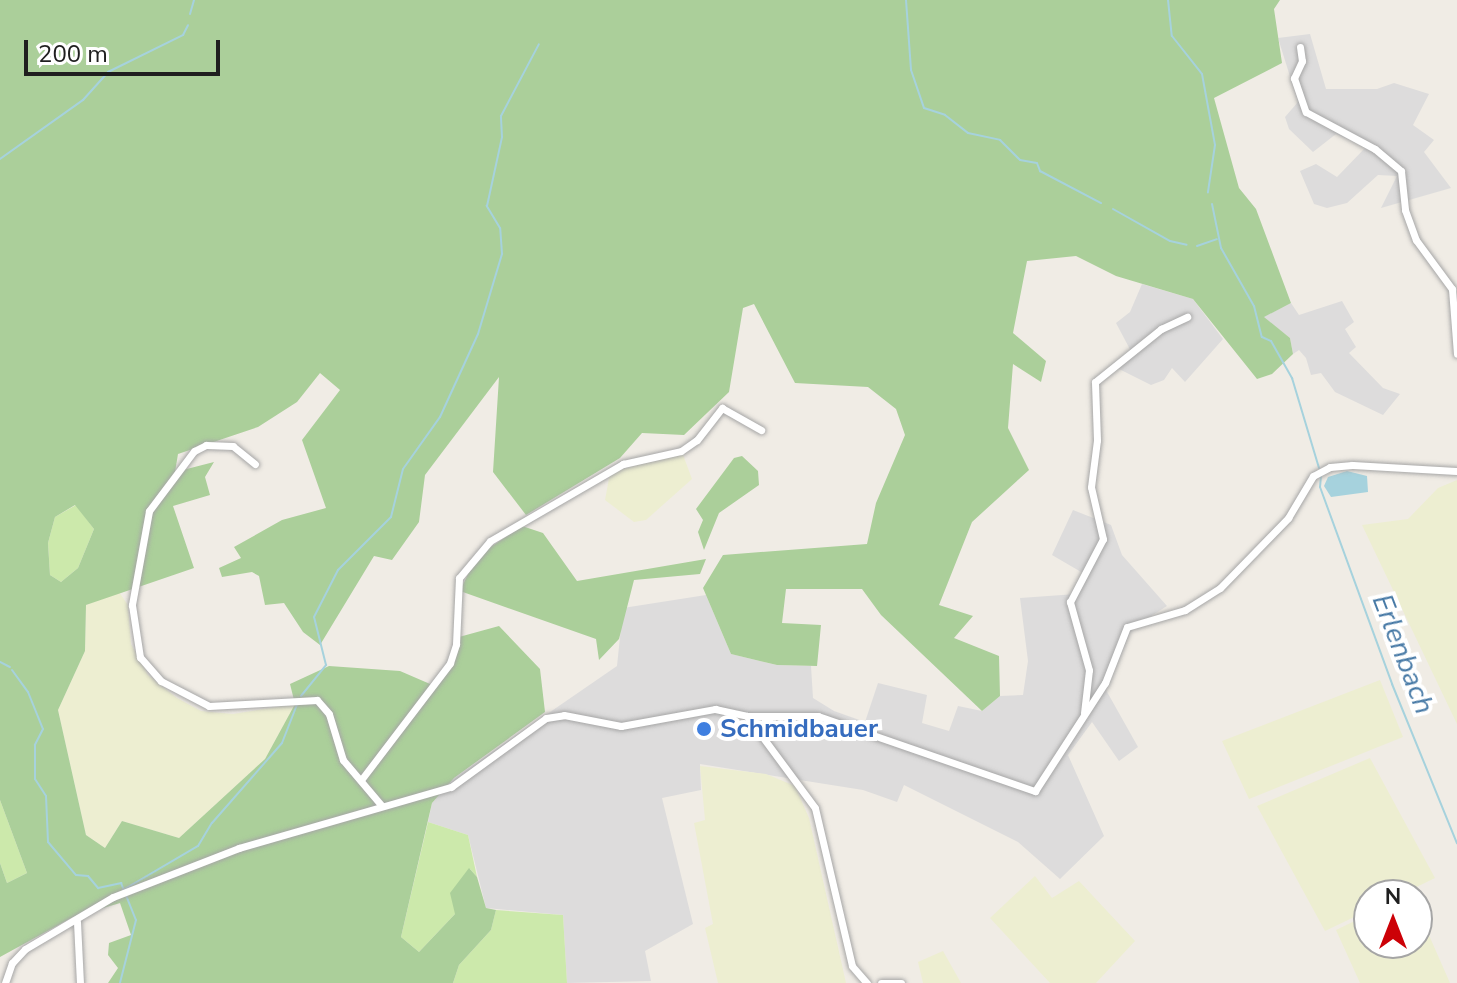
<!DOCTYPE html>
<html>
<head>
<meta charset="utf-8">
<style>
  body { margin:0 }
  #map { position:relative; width:1457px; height:983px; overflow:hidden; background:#f0ece5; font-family:"Nunito Sans",sans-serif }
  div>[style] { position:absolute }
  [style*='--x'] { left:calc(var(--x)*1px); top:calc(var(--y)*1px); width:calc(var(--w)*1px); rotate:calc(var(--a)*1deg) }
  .residential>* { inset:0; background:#dddcdc }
  .farmland>* { inset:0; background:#edeed1 }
  .grass>* { inset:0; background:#cce9ab }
  .forest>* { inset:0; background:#abcf9a }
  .water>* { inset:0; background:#a6d2dd }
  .stream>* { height:2px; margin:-1px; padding:0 1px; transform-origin:1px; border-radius:1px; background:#a6d2dd }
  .roads { filter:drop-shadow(0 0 2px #a6a6a6) drop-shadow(0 0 2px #a6a6a6) }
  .minor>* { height:7px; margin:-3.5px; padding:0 3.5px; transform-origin:3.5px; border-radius:3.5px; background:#fff }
  .dots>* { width:22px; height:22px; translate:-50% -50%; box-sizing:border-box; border:4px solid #fff; border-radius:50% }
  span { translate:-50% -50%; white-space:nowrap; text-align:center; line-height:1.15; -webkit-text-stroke:8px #fff; paint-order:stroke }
  .shop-label { font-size:26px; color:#366cbe; font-weight:700 }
  .left { translate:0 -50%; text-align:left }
  .water-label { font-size:28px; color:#487aa6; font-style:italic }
  .north { position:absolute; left:1353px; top:879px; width:80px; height:80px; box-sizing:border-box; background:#fff; border:2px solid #a5a5a5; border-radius:50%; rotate:0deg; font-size:22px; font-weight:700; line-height:32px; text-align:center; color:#1f1f1f }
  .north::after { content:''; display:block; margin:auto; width:28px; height:36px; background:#cc0107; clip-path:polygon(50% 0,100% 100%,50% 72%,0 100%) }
  .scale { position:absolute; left:24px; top:40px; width:196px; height:36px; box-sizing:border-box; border:4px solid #1f1f1f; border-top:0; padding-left:10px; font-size:24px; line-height:28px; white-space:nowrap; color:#1f1f1f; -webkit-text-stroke:6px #fff; paint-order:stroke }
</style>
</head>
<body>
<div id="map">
  <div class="residential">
    <i style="clip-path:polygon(1310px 34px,1326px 89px,1377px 89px,1394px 83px,1429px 94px,1413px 125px,1434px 140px,1424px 152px,1451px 188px,1381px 208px,1397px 176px,1378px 175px,1347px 203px,1327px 208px,1314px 204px,1300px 171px,1316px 164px,1337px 177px,1366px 147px,1336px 134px,1313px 152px,1289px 129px,1285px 117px,1298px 102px,1278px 38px)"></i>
    <i style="clip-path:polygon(1142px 284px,1193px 299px,1223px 339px,1185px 382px,1172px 368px,1164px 380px,1151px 385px,1117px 368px,1133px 355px,1116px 323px,1130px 312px)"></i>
    <i style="clip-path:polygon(1342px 301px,1354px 322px,1345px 329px,1356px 347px,1349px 353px,1383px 388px,1400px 394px,1383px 415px,1335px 392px,1321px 373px,1311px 375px,1306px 358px,1299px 350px,1293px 354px,1290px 338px,1263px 317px,1291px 303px,1299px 315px)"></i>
    <i style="clip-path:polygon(1073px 510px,1111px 525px,1122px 555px,1167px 606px,1132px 628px,1106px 690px,1138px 747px,1119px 761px,1092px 722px,1068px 755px,1104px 836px,1060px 879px,1018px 842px,904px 785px,897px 802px,863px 790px,700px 764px,701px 790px,662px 798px,693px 924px,645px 951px,651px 981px,567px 983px,563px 915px,486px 908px,468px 835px,428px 822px,432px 803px,454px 778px,617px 666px,623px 608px,706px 595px,731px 654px,777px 665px,811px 666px,813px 698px,834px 711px,865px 722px,878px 683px,927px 695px,922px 723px,949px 731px,958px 706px,982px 711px,1000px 696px,1023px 695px,1028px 661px,1020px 598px,1076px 594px,1088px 576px,1052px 555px)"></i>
  </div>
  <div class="farmland">
    <i style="clip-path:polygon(682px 452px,692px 479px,646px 520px,634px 522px,605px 500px,610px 473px)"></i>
    <i style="clip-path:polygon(1457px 480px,1457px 724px,1362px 525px,1408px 519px,1438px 488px)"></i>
    <i style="clip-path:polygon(119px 592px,128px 605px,131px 644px,148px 675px,177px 698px,201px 711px,233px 714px,295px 704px,265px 759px,179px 838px,122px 821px,105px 848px,86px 835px,58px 710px,85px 651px,86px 605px)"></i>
    <i style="clip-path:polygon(1380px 680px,1403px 737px,1249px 799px,1222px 741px)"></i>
    <i style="clip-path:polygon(1370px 758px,1435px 878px,1400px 895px,1369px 895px,1369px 910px,1325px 931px,1257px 806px)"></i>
    <i style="clip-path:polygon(700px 766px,766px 774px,795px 786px,809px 818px,846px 983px,718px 983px,705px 928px,713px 924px,694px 823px,705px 820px)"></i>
    <i style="clip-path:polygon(1035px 876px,1052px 898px,1079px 881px,1135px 941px,1096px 983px,1050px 983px,990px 918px)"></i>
    <i style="clip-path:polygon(1417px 908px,1450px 983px,1360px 983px,1336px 930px,1369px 914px,1369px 943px,1417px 943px)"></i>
    <i style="clip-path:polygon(943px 951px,961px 983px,923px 983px,918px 962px)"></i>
  </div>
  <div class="grass">
    <i style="clip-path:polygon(76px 505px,94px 529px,78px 568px,61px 582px,50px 575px,48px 543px,55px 517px)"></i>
    <i style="clip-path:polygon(0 800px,27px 873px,7px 883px,0 863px)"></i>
    <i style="clip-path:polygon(428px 822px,468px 835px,477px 877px,470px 869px,455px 914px,419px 952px,401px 937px)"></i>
    <i style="clip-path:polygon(496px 910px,563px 915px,567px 983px,453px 983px,459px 965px,491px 930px)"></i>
  </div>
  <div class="forest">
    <i style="clip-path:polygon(evenodd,0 0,1280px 0,1274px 9px,1282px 63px,1214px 98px,1239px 188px,1256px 209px,1291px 303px,1264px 317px,1290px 338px,1293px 354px,1272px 374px,1257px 379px,1193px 299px,1116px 276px,1076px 256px,1027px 261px,1013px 333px,1046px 361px,1041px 382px,1013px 364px,1008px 428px,1029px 470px,972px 522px,939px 605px,973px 616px,954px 638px,999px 656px,1000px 696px,982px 711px,881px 615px,862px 589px,786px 589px,782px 623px,821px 625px,817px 666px,777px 665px,731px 654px,703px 588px,723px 555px,867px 544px,876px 503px,905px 435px,896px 409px,868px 387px,795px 383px,754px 304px,743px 308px,729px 392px,684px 435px,642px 433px,620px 458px,526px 515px,493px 472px,499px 377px,425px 475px,419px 522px,392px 560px,374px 556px,320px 645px,303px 632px,284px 603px,265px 605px,259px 576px,252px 572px,222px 577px,219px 568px,241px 558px,234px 547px,282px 520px,326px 508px,302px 440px,340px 390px,320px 373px,297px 402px,258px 427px,178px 454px,175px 472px,214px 462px,205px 477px,210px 495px,173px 506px,194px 568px,86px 605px,85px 651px,58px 710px,86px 835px,105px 848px,122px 821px,179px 838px,265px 759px,295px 704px,290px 684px,329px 666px,400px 671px,437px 687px,459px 637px,499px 626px,540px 669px,545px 712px,454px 778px,432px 803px,401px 937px,419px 952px,455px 914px,450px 893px,469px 868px,477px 877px,486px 908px,496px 910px,491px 930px,459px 965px,453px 983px,108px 983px,118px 968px,108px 955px,109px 943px,131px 935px,120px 903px,73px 917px,0 957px,0 863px,7px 883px,27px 873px,0 800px,0 0,75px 505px,94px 529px,78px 568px,61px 582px,50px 575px,48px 543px,55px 517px,75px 505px)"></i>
    <i style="clip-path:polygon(742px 456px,758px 471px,759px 485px,719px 513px,704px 550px,698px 532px,703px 520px,696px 509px,734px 458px)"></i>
    <i style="clip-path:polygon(522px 526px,543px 533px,577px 581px,706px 559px,700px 574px,634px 580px,619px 639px,599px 660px,596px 639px,460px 591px,476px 557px)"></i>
  </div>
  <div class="water">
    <i style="clip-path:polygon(1347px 471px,1367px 476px,1368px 492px,1331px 497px,1324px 486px,1328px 477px)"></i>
  </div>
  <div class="stream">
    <i style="--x:906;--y:0;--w:70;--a:85.9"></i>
    <i style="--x:911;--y:70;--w:40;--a:71.1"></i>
    <i style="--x:924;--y:108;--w:22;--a:18"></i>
    <i style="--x:945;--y:115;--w:29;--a:38"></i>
    <i style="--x:968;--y:133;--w:33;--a:12"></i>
    <i style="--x:1000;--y:140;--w:28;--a:45"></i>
    <i style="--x:1020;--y:160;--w:17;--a:10"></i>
    <i style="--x:1037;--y:163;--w:9;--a:69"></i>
    <i style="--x:1040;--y:171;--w:69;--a:27.7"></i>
    <i style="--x:1168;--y:0;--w:36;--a:84"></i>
    <i style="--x:1172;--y:36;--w:48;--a:51.7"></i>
    <i style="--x:1202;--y:74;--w:72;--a:79.6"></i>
    <i style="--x:1215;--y:145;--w:48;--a:98.5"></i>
    <i style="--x:190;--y:14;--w:15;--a:-74"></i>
    <i style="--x:0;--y:159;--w:102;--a:-35.4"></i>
    <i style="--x:83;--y:100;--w:38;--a:-48"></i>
    <i style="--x:108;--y:72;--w:84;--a:-26.3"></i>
    <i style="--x:183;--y:35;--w:11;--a:-63"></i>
    <i style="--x:1212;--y:204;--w:45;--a:78.4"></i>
    <i style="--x:1221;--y:248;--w:67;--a:60.4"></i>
    <i style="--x:1254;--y:306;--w:32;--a:76"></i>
    <i style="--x:1262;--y:337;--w:10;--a:24"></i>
    <i style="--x:1271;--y:341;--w:43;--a:60.4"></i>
    <i style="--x:1292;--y:378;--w:94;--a:73.3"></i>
    <i style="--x:1113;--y:209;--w:65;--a:29.3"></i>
    <i style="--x:1170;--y:241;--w:17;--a:13"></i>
    <i style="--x:1197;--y:246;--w:21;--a:-19"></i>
    <i style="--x:1321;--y:476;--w:11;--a:95"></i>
    <i style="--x:1320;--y:487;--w:210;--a:69.9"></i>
    <i style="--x:1392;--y:684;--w:172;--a:67.8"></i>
    <i style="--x:0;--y:662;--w:11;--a:27"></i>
    <i style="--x:12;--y:670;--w:27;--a:54"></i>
    <i style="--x:28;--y:692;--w:40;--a:68"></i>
    <i style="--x:43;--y:729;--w:18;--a:117"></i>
    <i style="--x:35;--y:745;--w:34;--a:90"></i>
    <i style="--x:35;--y:779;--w:20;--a:57"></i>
    <i style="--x:46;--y:796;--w:46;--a:87.5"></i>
    <i style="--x:48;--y:842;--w:43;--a:49.7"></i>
    <i style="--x:76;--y:875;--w:12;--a:5"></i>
    <i style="--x:88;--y:876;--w:16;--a:50"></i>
    <i style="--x:98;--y:888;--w:24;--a:-12"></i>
    <i style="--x:121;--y:883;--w:40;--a:68"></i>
    <i style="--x:136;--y:920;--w:65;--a:104.3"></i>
    <i style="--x:301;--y:696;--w:40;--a:-51"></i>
    <i style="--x:326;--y:665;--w:49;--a:-104"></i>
    <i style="--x:314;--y:617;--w:53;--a:-62.9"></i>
    <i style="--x:338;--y:570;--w:75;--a:-45"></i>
    <i style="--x:391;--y:517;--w:49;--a:-76"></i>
    <i style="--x:403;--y:469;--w:64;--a:-54.6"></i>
    <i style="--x:440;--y:417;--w:91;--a:-65.4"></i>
    <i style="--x:478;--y:334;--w:84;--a:-73.3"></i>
    <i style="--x:502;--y:254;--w:26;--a:-94"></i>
    <i style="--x:500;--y:228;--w:26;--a:-121"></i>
    <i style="--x:487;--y:206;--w:71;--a:-77.7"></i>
    <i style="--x:502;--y:137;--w:21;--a:-93"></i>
    <i style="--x:501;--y:116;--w:81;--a:-62.2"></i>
    <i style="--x:123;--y:890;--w:87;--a:-30.4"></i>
    <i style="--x:198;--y:846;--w:27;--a:-59"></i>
    <i style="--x:212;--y:823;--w:106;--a:-48.8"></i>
    <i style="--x:282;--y:743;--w:44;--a:-68.7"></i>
  </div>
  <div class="roads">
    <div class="minor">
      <i style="--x:1300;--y:47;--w:14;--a:82"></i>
      <i style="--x:1302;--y:61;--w:19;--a:115"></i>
      <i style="--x:1294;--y:78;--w:36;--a:71"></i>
      <i style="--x:1306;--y:112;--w:78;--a:28.2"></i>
      <i style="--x:1375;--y:149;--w:34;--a:40"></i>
      <i style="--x:1401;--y:171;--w:39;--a:84"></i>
      <i style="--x:1405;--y:210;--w:32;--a:70"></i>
      <i style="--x:1416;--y:240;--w:61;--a:53.7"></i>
      <i style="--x:1452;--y:289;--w:65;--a:85.6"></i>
      <i style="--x:255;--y:464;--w:28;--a:-141"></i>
      <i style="--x:233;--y:446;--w:27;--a:-178"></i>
      <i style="--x:206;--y:445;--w:13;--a:153"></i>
      <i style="--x:194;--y:451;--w:75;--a:126.9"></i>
      <i style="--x:149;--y:511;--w:96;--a:100.3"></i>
      <i style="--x:132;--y:605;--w:53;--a:81.3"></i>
      <i style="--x:140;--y:657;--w:32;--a:49"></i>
      <i style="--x:161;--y:681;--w:54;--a:27.5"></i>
      <i style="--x:209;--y:706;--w:108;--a:-3.2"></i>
      <i style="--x:317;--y:700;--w:18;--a:49"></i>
      <i style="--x:329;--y:714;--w:48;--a:73.1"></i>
      <i style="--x:343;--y:760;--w:59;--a:49.8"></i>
      <i style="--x:1084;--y:713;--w:43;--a:-83.4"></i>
      <i style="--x:1089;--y:670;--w:71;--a:-105.6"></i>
      <i style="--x:1070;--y:602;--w:71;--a:-62.4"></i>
      <i style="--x:1103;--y:539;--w:53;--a:-103"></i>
      <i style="--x:1091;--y:487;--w:47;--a:-82.7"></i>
      <i style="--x:1097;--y:440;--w:58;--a:-92"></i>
      <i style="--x:1095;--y:382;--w:85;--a:-38.8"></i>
      <i style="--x:1161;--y:329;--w:29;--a:-25"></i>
      <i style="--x:747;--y:716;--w:71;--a:0"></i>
      <i style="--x:818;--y:716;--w:230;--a:19.1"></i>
      <i style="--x:1035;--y:791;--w:129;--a:-57.1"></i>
      <i style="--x:1105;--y:683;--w:60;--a:-68.6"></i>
      <i style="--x:1127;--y:627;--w:60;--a:-16.3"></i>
      <i style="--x:1185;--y:610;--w:41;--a:-32.2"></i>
      <i style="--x:1220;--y:588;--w:98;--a:-45.8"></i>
      <i style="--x:1288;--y:518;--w:49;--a:-59.2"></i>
      <i style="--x:1313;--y:476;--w:19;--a:-28"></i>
      <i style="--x:1330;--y:467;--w:22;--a:-5"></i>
      <i style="--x:1352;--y:465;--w:105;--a:3.3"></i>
      <i style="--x:361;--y:780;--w:147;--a:-52.7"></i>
      <i style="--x:450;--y:663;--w:20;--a:-72"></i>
      <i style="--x:456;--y:644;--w:66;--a:-87.4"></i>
      <i style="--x:459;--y:578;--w:48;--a:-50"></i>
      <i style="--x:490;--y:541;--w:154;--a:-30.1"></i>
      <i style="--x:623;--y:464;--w:59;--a:-12.6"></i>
      <i style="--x:681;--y:451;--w:19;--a:-35"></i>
      <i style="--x:697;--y:440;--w:41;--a:-52"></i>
      <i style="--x:722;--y:408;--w:45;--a:29.4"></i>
      <i style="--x:77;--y:922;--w:61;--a:87.2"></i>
      <i style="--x:5;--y:983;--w:21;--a:-71"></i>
      <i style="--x:12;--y:963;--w:19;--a:-47"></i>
      <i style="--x:25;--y:949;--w:102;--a:-30.6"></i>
      <i style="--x:113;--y:897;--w:135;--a:-21.3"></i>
      <i style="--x:239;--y:848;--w:221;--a:-16.1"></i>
      <i style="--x:451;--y:787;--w:117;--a:-36"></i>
      <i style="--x:546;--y:718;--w:18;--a:-9"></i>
      <i style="--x:564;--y:715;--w:58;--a:10.9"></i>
      <i style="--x:621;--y:726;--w:96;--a:-10.3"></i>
      <i style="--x:715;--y:709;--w:33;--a:12"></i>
      <i style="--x:747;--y:716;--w:114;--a:53.5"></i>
      <i style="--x:815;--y:808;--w:162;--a:76.8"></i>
      <i style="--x:852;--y:966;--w:23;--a:49"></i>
      <i style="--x:881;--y:983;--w:20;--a:0"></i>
    </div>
  </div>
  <div class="dots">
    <i style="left:704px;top:729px;background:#3f7fe0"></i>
  </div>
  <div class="shop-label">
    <span class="left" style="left:720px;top:729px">Schmidbauer</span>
  </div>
  <div class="water-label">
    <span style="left:1403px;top:654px;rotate:69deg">Erlenbach</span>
  </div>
  <div class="north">N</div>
  <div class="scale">200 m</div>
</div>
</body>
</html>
